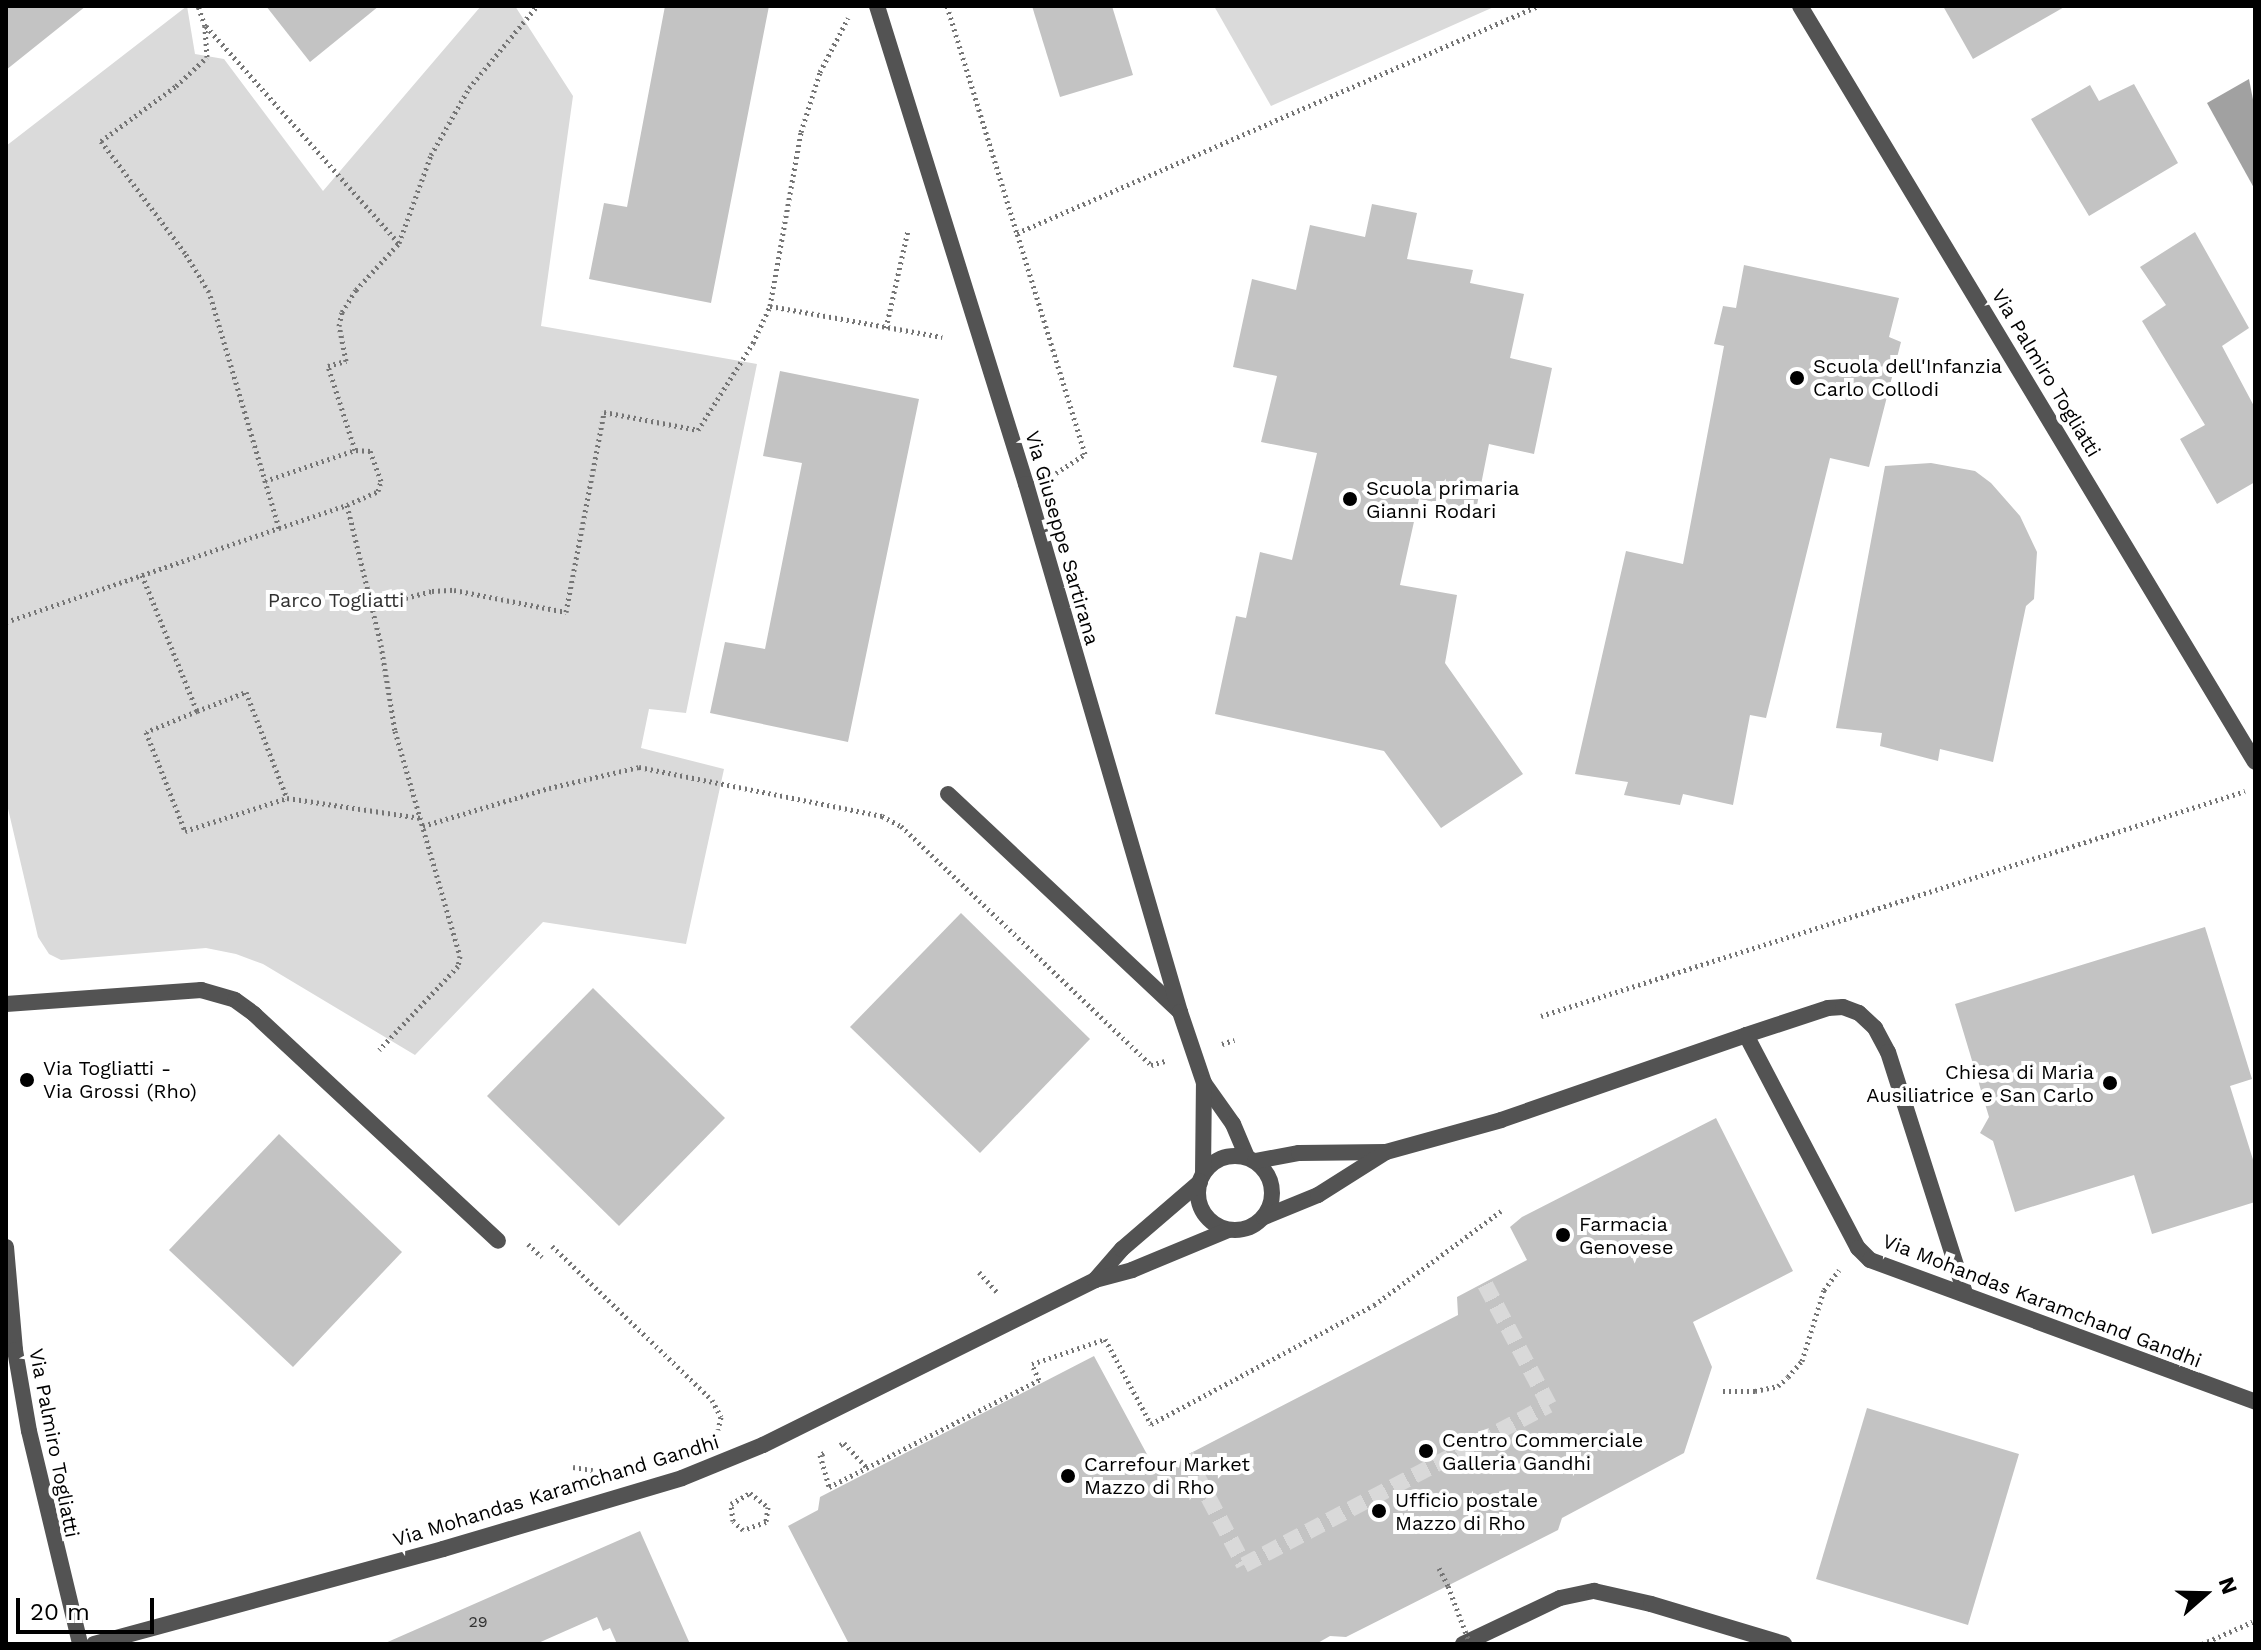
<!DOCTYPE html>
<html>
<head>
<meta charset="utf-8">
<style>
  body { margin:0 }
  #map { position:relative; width:2261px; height:1650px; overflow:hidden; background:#fff; font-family:"Work Sans",sans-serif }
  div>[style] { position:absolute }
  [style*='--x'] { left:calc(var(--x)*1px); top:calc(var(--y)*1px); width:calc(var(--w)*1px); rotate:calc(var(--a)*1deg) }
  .green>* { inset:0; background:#dadada }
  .water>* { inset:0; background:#a1a1a1 }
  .building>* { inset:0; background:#c3c3c3 }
  .street-tunnel>* { height:16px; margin-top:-8px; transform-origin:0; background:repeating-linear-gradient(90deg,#d9d9d9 0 16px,transparent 0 24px) }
  .path>* { height:5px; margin-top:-2.5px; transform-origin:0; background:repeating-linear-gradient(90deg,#757575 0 2px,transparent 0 6px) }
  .lane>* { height:16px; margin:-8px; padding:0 8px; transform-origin:8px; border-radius:8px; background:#535353 }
  .street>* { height:16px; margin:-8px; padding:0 8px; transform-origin:8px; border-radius:8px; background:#535353 }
  .street>.ring { margin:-8px; padding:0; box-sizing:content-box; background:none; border:16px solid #535353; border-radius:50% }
  .path-bridge>* { height:5px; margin-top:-2.5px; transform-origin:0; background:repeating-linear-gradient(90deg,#757575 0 2px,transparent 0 6px) }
  .dots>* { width:22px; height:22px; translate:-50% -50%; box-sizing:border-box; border:4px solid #fff; border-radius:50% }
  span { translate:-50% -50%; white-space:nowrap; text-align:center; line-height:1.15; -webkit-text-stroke:8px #fff; paint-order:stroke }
  .number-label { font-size:16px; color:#313131 }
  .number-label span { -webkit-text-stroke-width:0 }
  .poi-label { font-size:20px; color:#000 }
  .left { translate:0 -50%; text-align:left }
  .right { translate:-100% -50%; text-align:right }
  .street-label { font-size:20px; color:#000 }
  .park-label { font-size:20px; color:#313131 }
  .frame { position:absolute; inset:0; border:8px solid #000; pointer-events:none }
  .north { position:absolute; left:2165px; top:1554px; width:80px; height:80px; -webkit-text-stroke:6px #fff; paint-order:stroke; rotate:70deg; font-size:22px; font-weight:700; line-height:32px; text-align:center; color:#000 }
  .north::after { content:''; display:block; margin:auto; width:28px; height:36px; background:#000; clip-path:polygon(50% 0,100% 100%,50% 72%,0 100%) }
  .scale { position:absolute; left:16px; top:1598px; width:138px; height:36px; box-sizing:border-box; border:4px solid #000; border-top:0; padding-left:10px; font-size:24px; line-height:28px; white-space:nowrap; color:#000; -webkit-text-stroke:6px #fff; paint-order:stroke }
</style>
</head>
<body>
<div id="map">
  <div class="green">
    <i style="clip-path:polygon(187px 6px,195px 54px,224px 59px,323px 191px,481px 6px,515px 6px,573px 96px,541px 326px,757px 364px,686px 713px,649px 709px,641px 748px,724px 769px,686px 944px,543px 922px,415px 1055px,263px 964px,236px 954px,206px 948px,61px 960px,49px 954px,38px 937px,6px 800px,6px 146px)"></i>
    <i style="clip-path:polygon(1214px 6px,1496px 6px,1271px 106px)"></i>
  </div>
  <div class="water">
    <i style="clip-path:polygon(2249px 79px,2255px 110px,2254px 188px,2207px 103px)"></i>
  </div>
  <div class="building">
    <i style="clip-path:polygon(6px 6px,86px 6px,6px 70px)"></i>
    <i style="clip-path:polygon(266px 6px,379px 6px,310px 62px)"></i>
    <i style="clip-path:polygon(665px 6px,769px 6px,711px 303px,589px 279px,604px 203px,627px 207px)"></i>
    <i style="clip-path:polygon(1032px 6px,1112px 6px,1133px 75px,1060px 97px)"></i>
    <i style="clip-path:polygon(1943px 6px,2066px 6px,1973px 59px)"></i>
    <i style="clip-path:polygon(2134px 84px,2178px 163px,2089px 216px,2031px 119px,2090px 85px,2099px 101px)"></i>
    <i style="clip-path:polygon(1372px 204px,1417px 213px,1407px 259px,1473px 270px,1470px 283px,1524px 294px,1510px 358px,1552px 368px,1534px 454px,1489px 444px,1476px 510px,1419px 499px,1400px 585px,1457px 595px,1445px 663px,1523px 774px,1441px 828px,1384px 751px,1215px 714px,1236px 616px,1246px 618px,1260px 552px,1292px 560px,1317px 453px,1261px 442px,1277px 376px,1233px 367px,1252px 279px,1296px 290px,1310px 225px,1365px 237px)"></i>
    <i style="clip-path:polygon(2195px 232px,2249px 328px,2222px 346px,2255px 408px,2255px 482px,2217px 504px,2180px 439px,2205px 425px,2142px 321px,2166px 305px,2140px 267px)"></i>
    <i style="clip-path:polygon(1744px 265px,1899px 298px,1889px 337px,1901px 342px,1869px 467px,1830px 458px,1766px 718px,1750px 715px,1733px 805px,1683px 794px,1680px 805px,1624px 795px,1628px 782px,1575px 774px,1626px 551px,1683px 564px,1724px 346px,1714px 344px,1723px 306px,1736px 308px)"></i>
    <i style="clip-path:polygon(780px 371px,919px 399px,848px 742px,710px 713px,725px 642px,765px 649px,802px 463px,763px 456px)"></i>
    <i style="clip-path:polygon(1931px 463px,1975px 471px,1991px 483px,2020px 516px,2037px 552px,2034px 599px,2026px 606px,1993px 762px,1940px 749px,1938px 761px,1880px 746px,1882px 733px,1836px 728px,1885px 466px)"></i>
    <i style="clip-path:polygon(961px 913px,1090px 1039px,980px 1153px,850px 1027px)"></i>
    <i style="clip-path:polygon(2205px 927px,2252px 1079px,2230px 1086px,2255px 1166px,2255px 1202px,2152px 1234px,2134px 1175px,2015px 1212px,1993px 1141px,1980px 1133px,1989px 1117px,1955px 1004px)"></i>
    <i style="clip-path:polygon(593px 988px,725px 1118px,619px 1226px,487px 1096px)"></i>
    <i style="clip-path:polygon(1716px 1118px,1793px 1271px,1693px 1322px,1712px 1367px,1684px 1453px,1562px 1518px,1558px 1530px,1346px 1637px,1330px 1636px,1316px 1644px,849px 1644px,788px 1526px,818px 1510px,820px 1497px,1094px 1356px,1156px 1471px,1458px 1315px,1457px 1297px,1527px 1260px,1510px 1227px,1522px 1217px)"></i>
    <i style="clip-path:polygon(279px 1134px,402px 1252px,293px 1367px,169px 1250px)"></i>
    <i style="clip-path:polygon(1867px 1408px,2019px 1454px,1968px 1625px,1816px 1579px)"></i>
    <i style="clip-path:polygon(640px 1531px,690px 1644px,617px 1644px,610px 1628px,603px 1631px,597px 1617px,536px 1644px,383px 1644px)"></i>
  </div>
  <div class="street-tunnel">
    <i style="--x:1186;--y:1455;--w:124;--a:62.2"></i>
    <i style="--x:1244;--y:1565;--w:344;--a:-27.7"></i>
    <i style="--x:1549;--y:1405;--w:139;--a:-117.9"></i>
  </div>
  <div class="path">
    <i style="--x:947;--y:6;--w:238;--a:72.9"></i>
    <i style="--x:206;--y:26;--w:290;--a:48.4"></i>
    <i style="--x:399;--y:243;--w:94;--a:-70"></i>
    <i style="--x:431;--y:155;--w:77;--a:-60.4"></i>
    <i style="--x:469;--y:88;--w:107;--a:-50.3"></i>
    <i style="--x:770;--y:306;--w:175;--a:10.2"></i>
    <i style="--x:886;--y:328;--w:100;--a:-77.3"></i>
    <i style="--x:1056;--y:473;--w:35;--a:-33"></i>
    <i style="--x:1085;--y:454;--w:231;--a:-107.1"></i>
    <i style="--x:1017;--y:233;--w:568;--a:-23.54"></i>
    <i style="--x:265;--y:481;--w:95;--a:-19"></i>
    <i style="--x:355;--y:450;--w:88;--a:-107.8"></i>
    <i style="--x:328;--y:366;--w:19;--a:-16"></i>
    <i style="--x:346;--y:361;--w:36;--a:-101"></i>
    <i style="--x:339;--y:326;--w:14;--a:-78"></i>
    <i style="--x:342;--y:312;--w:26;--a:-58"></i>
    <i style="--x:356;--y:290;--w:64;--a:-47.5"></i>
    <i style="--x:347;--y:505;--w:34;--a:-24"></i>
    <i style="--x:378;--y:491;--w:10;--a:-73"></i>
    <i style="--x:381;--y:481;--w:32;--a:-110"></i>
    <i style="--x:370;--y:451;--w:15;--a:-176"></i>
    <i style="--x:279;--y:528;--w:72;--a:-18.7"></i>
    <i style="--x:347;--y:505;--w:144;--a:76.3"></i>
    <i style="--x:381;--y:645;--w:87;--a:80.8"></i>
    <i style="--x:395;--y:731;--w:234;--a:73.9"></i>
    <i style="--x:460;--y:956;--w:10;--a:101"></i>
    <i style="--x:458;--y:966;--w:115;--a:133.2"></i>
    <i style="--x:142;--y:575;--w:147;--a:68"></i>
    <i style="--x:197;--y:711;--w:55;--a:157.6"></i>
    <i style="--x:146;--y:732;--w:106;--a:68.5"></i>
    <i style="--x:185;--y:831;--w:107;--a:-17.9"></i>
    <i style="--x:287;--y:798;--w:135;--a:8.5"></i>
    <i style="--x:371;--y:607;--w:63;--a:-14.7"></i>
    <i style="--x:432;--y:591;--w:22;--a:-3"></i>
    <i style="--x:454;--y:590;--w:114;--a:11.1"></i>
    <i style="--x:566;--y:612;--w:204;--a:-79.2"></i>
    <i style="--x:604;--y:412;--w:96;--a:10.8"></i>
    <i style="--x:698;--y:430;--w:103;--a:-57.7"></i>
    <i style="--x:753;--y:343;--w:41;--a:-65.3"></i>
    <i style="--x:770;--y:306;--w:177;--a:-79.9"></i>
    <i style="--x:801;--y:132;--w:63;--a:-72.4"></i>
    <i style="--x:820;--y:72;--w:61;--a:-62.6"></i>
    <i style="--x:6;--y:622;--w:289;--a:-19"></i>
    <i style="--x:279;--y:528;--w:246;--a:-106.5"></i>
    <i style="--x:209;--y:292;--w:46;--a:-121.6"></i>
    <i style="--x:185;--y:253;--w:140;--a:-126.9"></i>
    <i style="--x:101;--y:141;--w:93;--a:-36.3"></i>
    <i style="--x:176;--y:86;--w:42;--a:-43.1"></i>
    <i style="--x:207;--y:57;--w:31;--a:-94"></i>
    <i style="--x:205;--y:26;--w:21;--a:-109"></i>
    <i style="--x:197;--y:711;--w:53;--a:-21.2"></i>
    <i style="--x:246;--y:692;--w:114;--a:68.9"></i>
    <i style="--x:423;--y:826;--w:132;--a:-16.8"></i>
    <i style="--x:549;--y:788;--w:92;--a:-13.1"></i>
    <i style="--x:639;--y:767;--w:248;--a:11.4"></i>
    <i style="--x:882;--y:816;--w:21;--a:28"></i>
    <i style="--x:901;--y:826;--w:346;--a:43.7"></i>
    <i style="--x:1151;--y:1065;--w:15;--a:-16"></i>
    <i style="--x:1541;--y:1016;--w:739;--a:-17.72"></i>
    <i style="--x:1222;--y:1044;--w:13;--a:-18"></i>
    <i style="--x:528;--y:1244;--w:19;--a:43"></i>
    <i style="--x:552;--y:1246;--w:222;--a:43.9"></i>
    <i style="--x:712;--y:1400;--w:19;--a:62"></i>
    <i style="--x:721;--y:1417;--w:13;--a:103"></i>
    <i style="--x:979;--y:1272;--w:27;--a:48"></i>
    <i style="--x:1723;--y:1391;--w:32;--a:0"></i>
    <i style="--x:1755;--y:1391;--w:24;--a:-12"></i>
    <i style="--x:1778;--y:1386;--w:13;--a:-42"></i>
    <i style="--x:1788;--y:1377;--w:21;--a:-49"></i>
    <i style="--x:1802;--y:1361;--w:74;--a:-72.8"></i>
    <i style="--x:1824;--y:1290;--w:25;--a:-53"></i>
    <i style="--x:840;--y:1445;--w:4;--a:-27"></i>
    <i style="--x:844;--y:1443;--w:34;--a:47"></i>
    <i style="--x:824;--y:1453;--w:4;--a:153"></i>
    <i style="--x:820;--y:1455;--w:33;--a:74"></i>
    <i style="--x:829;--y:1487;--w:236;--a:-27"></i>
    <i style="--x:1039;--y:1380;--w:17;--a:-114"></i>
    <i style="--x:1032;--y:1364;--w:77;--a:-18.9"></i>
    <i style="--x:1105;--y:1339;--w:97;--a:61.6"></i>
    <i style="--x:1151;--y:1424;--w:253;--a:-28.1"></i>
    <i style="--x:1374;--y:1305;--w:158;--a:-36.5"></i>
    <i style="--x:573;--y:1467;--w:20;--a:9"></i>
    <i style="--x:750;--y:1493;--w:23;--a:38"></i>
    <i style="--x:768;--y:1507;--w:15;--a:98"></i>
    <i style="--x:766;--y:1522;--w:24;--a:161"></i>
    <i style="--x:743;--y:1530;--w:13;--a:-138"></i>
    <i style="--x:733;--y:1521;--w:17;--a:-97"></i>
    <i style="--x:731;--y:1504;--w:22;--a:-30"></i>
    <i style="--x:1439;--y:1568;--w:20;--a:63"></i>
    <i style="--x:2202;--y:1644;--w:55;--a:-23.7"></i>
  </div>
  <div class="lane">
    <i style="--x:948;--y:794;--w:318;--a:43.2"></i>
    <i style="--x:6;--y:1004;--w:196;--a:-4.1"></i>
    <i style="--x:201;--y:990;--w:35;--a:16"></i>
    <i style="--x:235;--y:1000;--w:24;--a:36"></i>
    <i style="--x:254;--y:1014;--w:333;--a:42.9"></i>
    <i style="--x:1463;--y:1644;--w:107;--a:-25.4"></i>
    <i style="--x:1560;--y:1598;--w:35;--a:-12"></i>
    <i style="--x:1594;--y:1591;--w:58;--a:12.8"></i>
    <i style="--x:1651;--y:1604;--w:139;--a:16.7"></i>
  </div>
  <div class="street">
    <i style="--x:877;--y:6;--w:501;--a:72.69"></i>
    <i style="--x:1026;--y:484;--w:550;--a:73.74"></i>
    <i style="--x:1180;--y:1012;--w:75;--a:71.3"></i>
    <i style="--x:1204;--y:1083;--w:50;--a:54.7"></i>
    <i style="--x:1233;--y:1124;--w:36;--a:67"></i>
    <i style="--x:1800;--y:6;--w:882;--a:58.96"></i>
    <i style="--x:1746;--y:1035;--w:241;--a:62.3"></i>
    <i style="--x:1858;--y:1248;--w:17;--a:45"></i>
    <i style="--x:1870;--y:1260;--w:410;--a:20.2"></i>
    <i class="ring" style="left:1198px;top:1156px;width:58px;height:58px"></i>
    <i style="--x:1255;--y:1161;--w:45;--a:-10.3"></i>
    <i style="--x:1299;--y:1153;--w:87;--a:-0.7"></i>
    <i style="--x:1386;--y:1152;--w:119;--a:-15.5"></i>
    <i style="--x:1501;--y:1120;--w:259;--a:-19.1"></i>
    <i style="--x:1746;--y:1035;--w:86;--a:-18.2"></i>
    <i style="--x:1828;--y:1008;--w:15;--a:-4"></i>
    <i style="--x:1843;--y:1007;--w:17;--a:21"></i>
    <i style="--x:1859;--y:1013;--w:22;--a:43"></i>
    <i style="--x:1875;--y:1028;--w:27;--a:62"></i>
    <i style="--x:1888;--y:1052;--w:254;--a:72.3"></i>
    <i style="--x:1203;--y:1174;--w:91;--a:-89.4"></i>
    <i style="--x:1264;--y:1217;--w:58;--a:-22.2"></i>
    <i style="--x:1318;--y:1195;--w:80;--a:-32.3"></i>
    <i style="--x:6;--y:1247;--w:103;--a:85"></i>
    <i style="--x:15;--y:1350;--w:82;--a:80.2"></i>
    <i style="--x:29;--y:1431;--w:219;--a:76.5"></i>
    <i style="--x:1095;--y:1280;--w:41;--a:-48.9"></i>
    <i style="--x:1122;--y:1249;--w:103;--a:-40.7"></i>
    <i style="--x:94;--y:1644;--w:362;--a:-15.2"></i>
    <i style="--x:443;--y:1549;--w:249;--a:-16.5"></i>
    <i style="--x:682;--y:1478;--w:87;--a:-22.2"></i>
    <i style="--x:763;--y:1445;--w:371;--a:-26.4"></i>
    <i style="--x:1095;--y:1280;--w:38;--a:-15"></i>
    <i style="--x:1132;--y:1270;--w:104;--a:-22.6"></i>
  </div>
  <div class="path-bridge">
    <i style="--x:1448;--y:1586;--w:62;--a:69.2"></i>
  </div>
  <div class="dots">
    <i style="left:1797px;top:378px;background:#000"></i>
    <i style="left:1350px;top:499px;background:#000"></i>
    <i style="left:27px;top:1080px;background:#000"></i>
    <i style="left:2110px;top:1083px;background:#000"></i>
    <i style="left:1563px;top:1235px;background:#000"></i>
    <i style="left:1426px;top:1451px;background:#000"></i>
    <i style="left:1068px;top:1476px;background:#000"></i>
    <i style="left:1379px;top:1511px;background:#000"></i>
  </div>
  <div class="number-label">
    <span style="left:478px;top:1622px">29</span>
  </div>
  <div class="poi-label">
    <span class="left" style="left:1813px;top:378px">Scuola dell'Infanzia<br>Carlo Collodi</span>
    <span class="left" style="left:1366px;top:500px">Scuola primaria<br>Gianni Rodari</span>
    <span class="left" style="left:43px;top:1080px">Via Togliatti -<br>Via Grossi (Rho)</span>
    <span class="right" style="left:2094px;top:1084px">Chiesa di Maria<br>Ausiliatrice e San Carlo</span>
    <span class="left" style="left:1579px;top:1236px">Farmacia<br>Genovese</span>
    <span class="left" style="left:1442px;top:1452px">Centro Commerciale<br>Galleria Gandhi</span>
    <span class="left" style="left:1084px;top:1476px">Carrefour Market<br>Mazzo di Rho</span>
    <span class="left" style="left:1395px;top:1512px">Ufficio postale<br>Mazzo di Rho</span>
  </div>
  <div class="street-label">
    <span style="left:2046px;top:373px;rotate:59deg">Via Palmiro Togliatti</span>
    <span style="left:1062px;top:538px;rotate:74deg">Via Giuseppe Sartirana</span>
    <span style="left:2042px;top:1301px;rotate:21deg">Via Mohandas Karamchand Gandhi</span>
    <span style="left:54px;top:1443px;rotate:79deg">Via Palmiro Togliatti</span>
    <span style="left:556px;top:1491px;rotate:-17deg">Via Mohandas Karamchand Gandhi</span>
  </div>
  <div class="park-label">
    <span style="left:336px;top:600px">Parco Togliatti</span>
  </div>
  <div class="frame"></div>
  <div class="north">N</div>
  <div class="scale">20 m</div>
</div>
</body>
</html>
